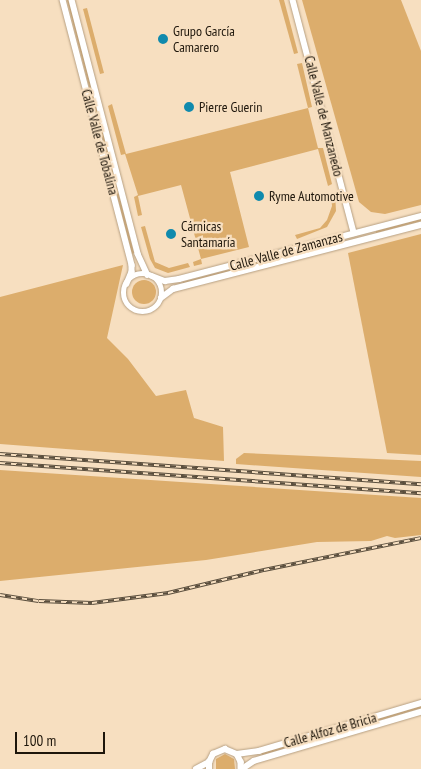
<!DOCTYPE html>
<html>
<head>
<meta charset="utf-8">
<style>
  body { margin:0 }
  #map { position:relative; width:421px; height:769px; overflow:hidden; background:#f7dfc0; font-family:"PT Sans Narrow",sans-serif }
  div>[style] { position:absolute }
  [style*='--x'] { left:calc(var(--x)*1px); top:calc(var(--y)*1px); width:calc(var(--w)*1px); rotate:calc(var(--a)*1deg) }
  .green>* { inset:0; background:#dcad6c }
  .round { border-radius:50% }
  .roads { filter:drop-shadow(0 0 1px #b7a082) drop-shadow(0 0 1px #b7a082) }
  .minor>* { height:5.5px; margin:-2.75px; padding:0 2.75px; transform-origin:2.75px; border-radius:2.75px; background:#fff }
  .minor>.ring { margin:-2.75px; padding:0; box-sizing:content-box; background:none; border:5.5px solid #fff; border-radius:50% }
  .rail>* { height:4px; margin-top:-2px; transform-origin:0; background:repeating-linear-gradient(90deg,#f7dfc0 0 5.5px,#5a4e3d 0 11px); box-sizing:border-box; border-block:1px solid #5a4e3d }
  .dots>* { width:14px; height:14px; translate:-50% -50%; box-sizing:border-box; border:2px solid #f7dfc0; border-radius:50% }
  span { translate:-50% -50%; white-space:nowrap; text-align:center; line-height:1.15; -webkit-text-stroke:4.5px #f7dfc0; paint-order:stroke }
  .poi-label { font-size:14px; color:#1e160b }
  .left { translate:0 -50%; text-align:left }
  .street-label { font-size:14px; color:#1e160b }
  .scale { position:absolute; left:15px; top:732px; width:90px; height:22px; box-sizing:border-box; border:2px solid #1e160b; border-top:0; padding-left:6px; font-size:15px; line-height:18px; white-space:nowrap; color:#1e160b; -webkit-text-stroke:4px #f7dfc0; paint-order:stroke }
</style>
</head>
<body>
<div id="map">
  <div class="green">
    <i style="clip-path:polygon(67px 0,69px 0,134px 253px,132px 254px)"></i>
    <i style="clip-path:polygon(279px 0,284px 0,298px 53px,294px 54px)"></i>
    <i style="clip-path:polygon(302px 0,401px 0,421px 51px,421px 205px,385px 214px,371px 212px,359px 202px)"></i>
    <i style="clip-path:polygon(87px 8px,104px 73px,100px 74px,83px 9px)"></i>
    <i style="clip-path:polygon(302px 63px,312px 107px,308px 108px,318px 148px,323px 148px,332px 184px,328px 186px,318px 149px,230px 172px,249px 247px,201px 259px,202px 264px,194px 266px,193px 262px,201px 259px,181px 185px,138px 196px,142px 215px,138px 216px,134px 197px,138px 195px,125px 154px,121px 155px,108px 106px,112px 104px,126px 154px,308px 108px,297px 64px)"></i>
    <i style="clip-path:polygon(335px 193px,336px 211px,327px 227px,297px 239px,295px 235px,320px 228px,327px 220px,332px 206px,331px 194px)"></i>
    <i style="clip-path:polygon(421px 219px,421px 221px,376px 233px,376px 231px)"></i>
    <i style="clip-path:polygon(145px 226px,155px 262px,169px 268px,188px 263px,190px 267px,168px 273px,155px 268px,150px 259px,141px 227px)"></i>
    <i style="clip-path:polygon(421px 234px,421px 455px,387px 453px,348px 253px)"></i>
    <i style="clip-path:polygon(334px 242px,334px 244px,183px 284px,183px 282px)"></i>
    <i style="clip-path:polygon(123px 265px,107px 338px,128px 359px,156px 396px,186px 390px,194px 418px,223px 427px,224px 461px,0 444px,0 297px)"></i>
    <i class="round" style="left:132px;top:280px;width:24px;height:24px"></i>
    <i style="clip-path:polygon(244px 453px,421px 461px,421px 477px,236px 464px,236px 459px)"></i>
    <i style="clip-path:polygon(0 470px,421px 498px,421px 535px,395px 538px,387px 536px,371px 541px,317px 542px,206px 560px,0 581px)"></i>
    <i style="clip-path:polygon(421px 706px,421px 708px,262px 755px,262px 753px)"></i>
    <i style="clip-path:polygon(225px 754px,234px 759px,235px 769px,216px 769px,216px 759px)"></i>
  </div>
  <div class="roads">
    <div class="minor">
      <i style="--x:63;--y:0;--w:274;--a:75.4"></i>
      <i style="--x:132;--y:265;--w:7;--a:90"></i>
      <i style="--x:132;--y:272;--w:13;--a:113"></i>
      <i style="--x:72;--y:0;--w:262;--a:75.4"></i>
      <i style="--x:138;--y:254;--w:23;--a:65"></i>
      <i style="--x:293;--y:0;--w:241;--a:75.3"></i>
      <i class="ring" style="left:124px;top:274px;width:32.5px;height:32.5px"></i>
      <i style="--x:152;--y:276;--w:14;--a:21"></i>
      <i style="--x:165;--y:281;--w:14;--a:-8"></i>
      <i style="--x:179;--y:279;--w:250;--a:-14.6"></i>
      <i style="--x:161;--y:298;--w:15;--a:-37"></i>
      <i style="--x:173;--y:289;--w:256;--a:-14.5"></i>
      <i style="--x:237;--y:754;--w:22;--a:-8"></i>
      <i style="--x:259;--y:751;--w:169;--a:-16.5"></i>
      <i style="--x:196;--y:769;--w:15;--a:-28"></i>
      <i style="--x:209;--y:769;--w:7;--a:-90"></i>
      <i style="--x:209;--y:762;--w:9;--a:-63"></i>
      <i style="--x:213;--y:754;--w:13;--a:-23"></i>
      <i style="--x:225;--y:749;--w:13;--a:23"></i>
      <i style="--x:237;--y:754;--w:9;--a:63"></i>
      <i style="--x:241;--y:762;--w:7;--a:90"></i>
      <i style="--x:242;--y:769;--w:14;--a:-34"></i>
      <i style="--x:254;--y:761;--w:174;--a:-16.4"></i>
    </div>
  </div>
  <div class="rail">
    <i style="--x:0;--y:454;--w:422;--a:4.1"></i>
    <i style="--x:0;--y:463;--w:422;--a:4.1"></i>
    <i style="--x:0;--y:595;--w:39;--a:9"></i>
    <i style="--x:39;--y:601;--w:53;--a:2.2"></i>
    <i style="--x:92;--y:603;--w:77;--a:-7.5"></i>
    <i style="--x:168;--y:593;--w:99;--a:-13.5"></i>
    <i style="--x:264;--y:570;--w:160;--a:-11.5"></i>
  </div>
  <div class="dots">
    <i style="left:163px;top:39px;background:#108aad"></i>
    <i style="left:189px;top:107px;background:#108aad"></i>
    <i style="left:259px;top:196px;background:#108aad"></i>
    <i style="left:171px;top:234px;background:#108aad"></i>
  </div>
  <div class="poi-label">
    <span class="left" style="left:173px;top:39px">Grupo García<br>Camarero</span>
    <span class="left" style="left:199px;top:107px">Pierre Guerin</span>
    <span class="left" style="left:269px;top:196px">Ryme Automotive</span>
    <span class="left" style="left:181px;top:234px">Cárnicas<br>Santamaría</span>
  </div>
  <div class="street-label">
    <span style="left:324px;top:116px;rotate:76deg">Calle Valle de Manzanedo</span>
    <span style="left:100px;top:142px;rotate:75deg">Calle Valle de Tobalina</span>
    <span style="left:286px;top:251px;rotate:-15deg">Calle Valle de Zamanzas</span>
    <span style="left:330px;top:730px;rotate:-16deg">Calle Alfoz de Bricia</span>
  </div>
  <div class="scale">100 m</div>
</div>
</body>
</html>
